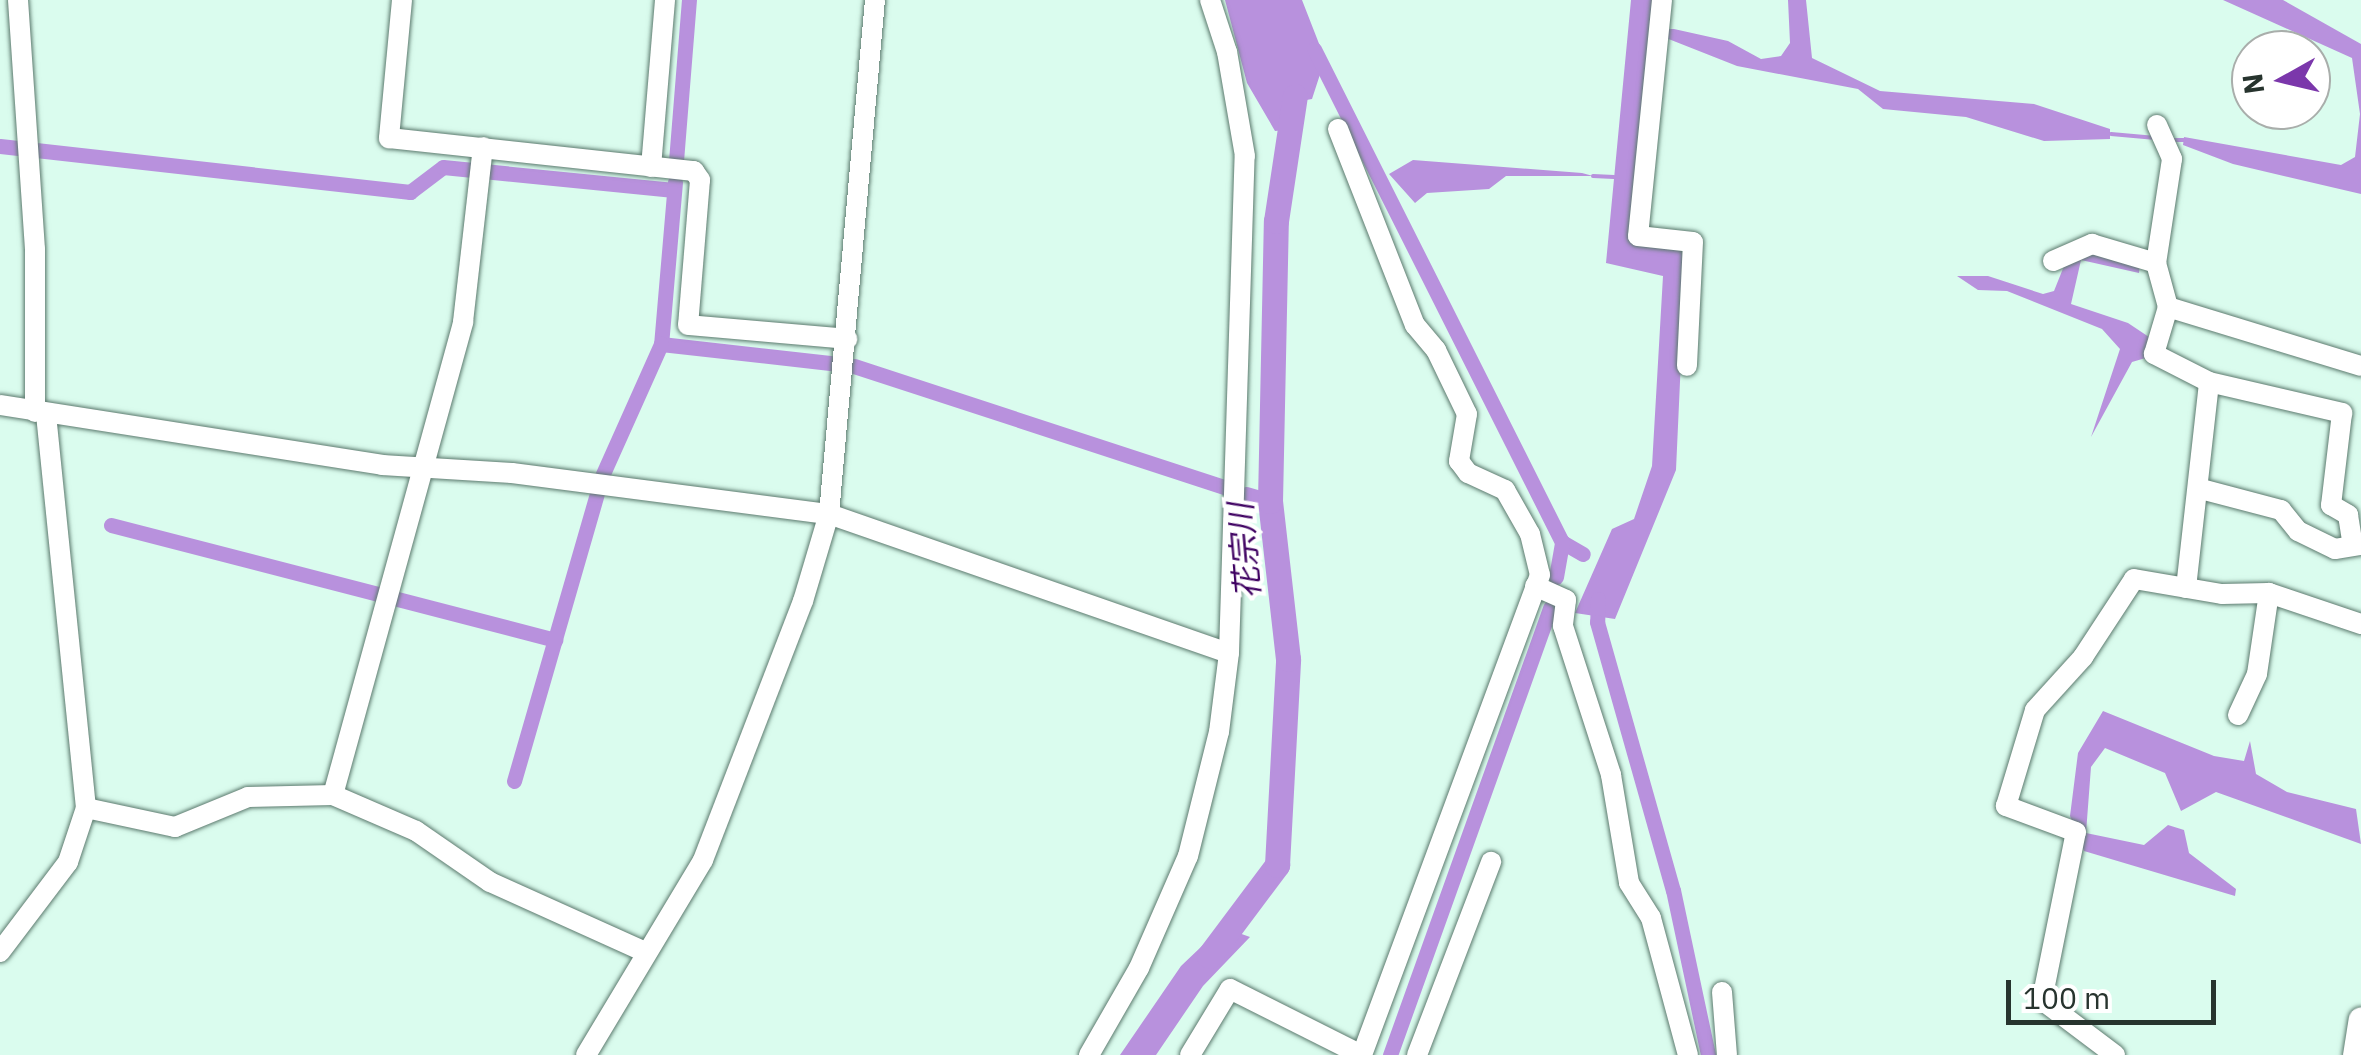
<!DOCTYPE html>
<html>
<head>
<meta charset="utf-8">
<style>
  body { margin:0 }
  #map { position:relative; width:2361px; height:1055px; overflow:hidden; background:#dafcee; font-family:"IBM Plex Sans","Noto Sans JP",sans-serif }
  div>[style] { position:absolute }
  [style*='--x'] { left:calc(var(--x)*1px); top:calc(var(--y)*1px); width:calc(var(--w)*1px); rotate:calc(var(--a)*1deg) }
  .water>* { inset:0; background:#b891dd }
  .stream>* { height:4px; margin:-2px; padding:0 2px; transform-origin:2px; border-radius:2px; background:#b891dd }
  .canal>* { height:15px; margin:-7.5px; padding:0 7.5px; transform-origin:7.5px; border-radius:7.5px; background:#b891dd }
  .river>* { height:25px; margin:-12.5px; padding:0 12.5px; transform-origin:12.5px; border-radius:12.5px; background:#b891dd }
  .roads { filter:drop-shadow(0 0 2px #5c7a6e) drop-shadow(0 0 2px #5c7a6e) }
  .minor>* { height:20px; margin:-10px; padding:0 10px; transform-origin:10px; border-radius:10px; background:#fff }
  .major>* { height:25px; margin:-12.5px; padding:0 12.5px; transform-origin:12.5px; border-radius:12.5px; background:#fff }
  span { translate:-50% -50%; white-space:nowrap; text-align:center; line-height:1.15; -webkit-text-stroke:8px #fff; paint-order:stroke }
  .water-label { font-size:32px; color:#3f0262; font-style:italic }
  .north { position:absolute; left:2231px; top:30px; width:100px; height:100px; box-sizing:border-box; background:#fff; border:2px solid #a9aeab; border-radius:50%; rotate:262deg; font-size:28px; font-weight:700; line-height:40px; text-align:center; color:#27342e }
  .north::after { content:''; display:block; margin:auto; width:35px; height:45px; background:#7b37ab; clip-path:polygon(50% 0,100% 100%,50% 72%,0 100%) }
  .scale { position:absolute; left:2006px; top:980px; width:210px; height:45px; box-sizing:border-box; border:5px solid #27342e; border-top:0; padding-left:12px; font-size:30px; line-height:35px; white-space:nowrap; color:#27342e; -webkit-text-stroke:8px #fff; paint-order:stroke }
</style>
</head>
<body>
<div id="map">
  <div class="water">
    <i style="clip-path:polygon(1225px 0,1302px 0,1325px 59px,1312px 99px,1301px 101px,1297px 129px,1275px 131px,1247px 83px)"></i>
    <i style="clip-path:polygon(1631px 0,1653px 0,1629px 240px,1686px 250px,1676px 470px,1615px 619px,1575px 613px,1612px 529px,1634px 519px,1652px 466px,1663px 276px,1606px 263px)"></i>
    <i style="clip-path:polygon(1788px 0,1806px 0,1812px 58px,1880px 91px,2034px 104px,2110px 129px,2110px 139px,2044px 141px,1966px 117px,1883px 109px,1858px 89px,1737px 66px,1666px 38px,1667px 29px,1674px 29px,1728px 41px,1761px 59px,1781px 56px,1790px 43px)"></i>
    <i style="clip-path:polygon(2223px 0,2283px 0,2361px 44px,2361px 194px,2233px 164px,2183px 145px,2184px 137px,2341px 165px,2355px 157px,2360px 114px,2352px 58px)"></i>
    <i style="clip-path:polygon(1413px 160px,1582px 173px,1593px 176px,1506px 176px,1489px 189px,1427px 193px,1415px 203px,1389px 174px)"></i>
    <i style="clip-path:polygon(2092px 250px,2140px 264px,2139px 273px,2081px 260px,2071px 304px,2128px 323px,2152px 339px,2149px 357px,2132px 362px,2091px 437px,2120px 349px,2102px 329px,2007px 291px,1978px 290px,1957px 276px,1988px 276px,2043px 294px,2054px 291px,2064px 266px)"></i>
    <i style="clip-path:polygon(2103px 711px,2214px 756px,2244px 761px,2250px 741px,2256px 774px,2287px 792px,2356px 809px,2361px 844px,2216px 792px,2181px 811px,2165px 773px,2105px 748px,2091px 767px,2086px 833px,2144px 845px,2168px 825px,2184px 830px,2189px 853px,2236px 889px,2235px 896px,2084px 851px,2070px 816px,2078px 753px)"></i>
    <i style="clip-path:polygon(1222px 927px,1250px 937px,1203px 986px,1156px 1055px,1120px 1055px,1181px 966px)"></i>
  </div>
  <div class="stream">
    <i style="--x:2111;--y:134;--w:45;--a:5.1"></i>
    <i style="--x:2171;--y:140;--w:13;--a:0"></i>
    <i style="--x:1593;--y:176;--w:21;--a:3"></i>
  </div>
  <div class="canal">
    <i style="--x:1314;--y:49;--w:552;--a:63.3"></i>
    <i style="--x:1562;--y:542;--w:24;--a:30"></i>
    <i style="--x:0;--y:146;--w:413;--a:6.4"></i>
    <i style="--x:410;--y:192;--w:41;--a:-37.1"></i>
    <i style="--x:443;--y:167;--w:232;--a:5.7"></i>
    <i style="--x:676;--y:161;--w:162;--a:-85.4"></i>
    <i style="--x:675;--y:182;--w:163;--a:94.9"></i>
    <i style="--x:661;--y:344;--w:179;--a:6.4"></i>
    <i style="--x:854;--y:366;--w:392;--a:18.1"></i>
    <i style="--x:602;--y:476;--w:145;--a:-65.9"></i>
    <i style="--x:1246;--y:494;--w:25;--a:16"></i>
    <i style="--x:111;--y:525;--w:459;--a:14.5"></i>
    <i style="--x:1556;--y:577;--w:36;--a:-80"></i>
    <i style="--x:1598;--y:599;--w:23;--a:92"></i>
    <i style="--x:1597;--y:622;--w:279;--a:74.2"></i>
    <i style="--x:1673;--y:890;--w:169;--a:78"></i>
    <i style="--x:514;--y:781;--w:299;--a:-73.9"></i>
    <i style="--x:1390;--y:1055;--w:475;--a:-70.3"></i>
  </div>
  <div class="river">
    <i style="--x:1209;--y:956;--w:114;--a:-53.2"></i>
    <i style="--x:1277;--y:865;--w:206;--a:-86.9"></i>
    <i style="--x:1288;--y:659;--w:159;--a:-96.5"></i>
    <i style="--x:1270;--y:501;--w:280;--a:-88.8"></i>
    <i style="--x:1276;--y:221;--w:126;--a:-81.4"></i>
  </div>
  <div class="roads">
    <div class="minor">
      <i style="--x:18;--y:0;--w:250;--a:86.1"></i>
      <i style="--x:35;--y:249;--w:163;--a:90"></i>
      <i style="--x:402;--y:0;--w:139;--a:95.4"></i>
      <i style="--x:389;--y:138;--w:307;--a:6.2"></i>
      <i style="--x:694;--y:171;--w:11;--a:56"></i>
      <i style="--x:700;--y:180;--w:145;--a:94.7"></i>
      <i style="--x:688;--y:325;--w:160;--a:5"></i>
      <i style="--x:1662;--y:0;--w:237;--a:95.8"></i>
      <i style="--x:1638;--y:236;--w:55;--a:6.2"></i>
      <i style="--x:1693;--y:242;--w:124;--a:92.8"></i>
      <i style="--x:2157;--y:125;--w:37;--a:66"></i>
      <i style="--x:2172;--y:159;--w:105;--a:98.7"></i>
      <i style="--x:2156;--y:263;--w:46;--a:74.7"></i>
      <i style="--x:1338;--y:129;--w:211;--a:68.6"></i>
      <i style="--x:1415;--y:325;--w:33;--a:50"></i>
      <i style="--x:1436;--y:350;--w:71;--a:64.2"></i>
      <i style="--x:1467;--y:414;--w:48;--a:99.7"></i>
      <i style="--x:1459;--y:461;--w:15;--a:53"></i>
      <i style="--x:1468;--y:473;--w:41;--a:24.7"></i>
      <i style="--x:1505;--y:490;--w:51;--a:60.4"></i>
      <i style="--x:1530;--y:534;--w:42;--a:76.3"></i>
      <i style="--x:1540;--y:575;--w:512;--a:110.35"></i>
      <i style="--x:651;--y:167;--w:168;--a:-85.2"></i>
      <i style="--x:2053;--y:261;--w:43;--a:-23.6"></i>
      <i style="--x:2092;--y:244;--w:67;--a:16.5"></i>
      <i style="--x:2209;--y:382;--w:137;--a:13.1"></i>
      <i style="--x:2342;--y:413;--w:93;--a:96.8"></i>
      <i style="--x:2331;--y:505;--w:20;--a:30"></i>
      <i style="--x:2348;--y:515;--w:30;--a:81"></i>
      <i style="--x:0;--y:405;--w:387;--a:8.9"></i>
      <i style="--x:382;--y:465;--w:130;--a:3.5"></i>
      <i style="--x:512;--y:473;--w:320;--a:7.4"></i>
      <i style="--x:829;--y:514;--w:423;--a:19.2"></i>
      <i style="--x:2201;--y:489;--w:83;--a:14.7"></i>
      <i style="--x:2281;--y:510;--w:27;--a:51"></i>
      <i style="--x:2298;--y:531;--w:41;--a:25.9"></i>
      <i style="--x:2335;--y:549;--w:26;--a:-9"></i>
      <i style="--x:1535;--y:586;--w:34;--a:24"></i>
      <i style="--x:1566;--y:600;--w:26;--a:97"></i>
      <i style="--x:1563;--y:626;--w:157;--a:72.1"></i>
      <i style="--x:1611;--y:775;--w:109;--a:80.5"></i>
      <i style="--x:1629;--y:883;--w:41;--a:57.8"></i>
      <i style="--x:1651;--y:918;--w:142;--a:74.9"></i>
      <i style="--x:2186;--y:588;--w:207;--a:-83.6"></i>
      <i style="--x:2209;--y:382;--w:62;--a:-153"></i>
      <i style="--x:2154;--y:354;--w:49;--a:-73.4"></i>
      <i style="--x:2168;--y:307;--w:202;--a:17"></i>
      <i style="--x:2238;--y:715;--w:45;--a:-65.1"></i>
      <i style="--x:2257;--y:674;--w:82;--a:-81.6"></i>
      <i style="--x:333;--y:795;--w:491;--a:-74.6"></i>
      <i style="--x:463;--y:322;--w:176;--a:-83.5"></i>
      <i style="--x:86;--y:808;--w:91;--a:12.1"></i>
      <i style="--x:175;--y:827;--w:79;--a:-22.3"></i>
      <i style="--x:248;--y:797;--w:85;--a:-1.3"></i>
      <i style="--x:333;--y:795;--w:90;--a:23.4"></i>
      <i style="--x:416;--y:831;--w:90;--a:34.6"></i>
      <i style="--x:490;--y:882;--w:170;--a:24.3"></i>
      <i style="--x:0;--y:952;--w:113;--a:-52.9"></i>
      <i style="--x:68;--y:862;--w:57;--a:-71.6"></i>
      <i style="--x:86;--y:808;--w:395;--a:-95.8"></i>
      <i style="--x:1722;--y:992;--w:63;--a:85.5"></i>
      <i style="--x:586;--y:1055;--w:227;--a:-59"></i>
      <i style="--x:703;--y:860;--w:278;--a:-68.9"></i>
      <i style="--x:803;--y:601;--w:91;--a:-73.4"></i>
      <i style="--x:829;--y:514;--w:516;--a:-84.89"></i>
      <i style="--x:1089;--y:1055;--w:100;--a:-60.1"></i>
      <i style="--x:1139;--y:968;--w:122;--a:-66.4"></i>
      <i style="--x:1188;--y:856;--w:128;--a:-76"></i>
      <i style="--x:1219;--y:732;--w:80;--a:-82.8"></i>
      <i style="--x:1229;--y:653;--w:497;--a:-88.2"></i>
      <i style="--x:1245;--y:156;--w:106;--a:-99.8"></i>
      <i style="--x:1227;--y:52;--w:55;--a:-108.1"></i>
      <i style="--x:1190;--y:1055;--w:77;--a:-58.8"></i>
      <i style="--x:1230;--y:989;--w:147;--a:26.7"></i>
      <i style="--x:1417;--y:1055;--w:207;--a:-69"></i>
      <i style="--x:2115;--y:1055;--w:91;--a:-143"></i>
      <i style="--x:2042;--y:1000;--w:171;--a:-78.6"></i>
      <i style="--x:2076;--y:832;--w:75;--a:-159.6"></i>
      <i style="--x:2006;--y:806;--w:100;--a:-73.2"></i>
      <i style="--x:2035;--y:710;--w:72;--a:-47.8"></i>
      <i style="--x:2083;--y:657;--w:93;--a:-56.8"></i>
      <i style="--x:2134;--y:579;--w:89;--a:9.7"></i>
      <i style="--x:2222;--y:594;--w:47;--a:-1.2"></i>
      <i style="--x:2269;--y:593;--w:97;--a:18.6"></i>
    </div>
    <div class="major">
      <i style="--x:2355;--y:1055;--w:36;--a:-81"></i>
    </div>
  </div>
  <div class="water-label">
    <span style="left:1244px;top:551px;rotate:-95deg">花宗川</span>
  </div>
  <div class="north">N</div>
  <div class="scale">100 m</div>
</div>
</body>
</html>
